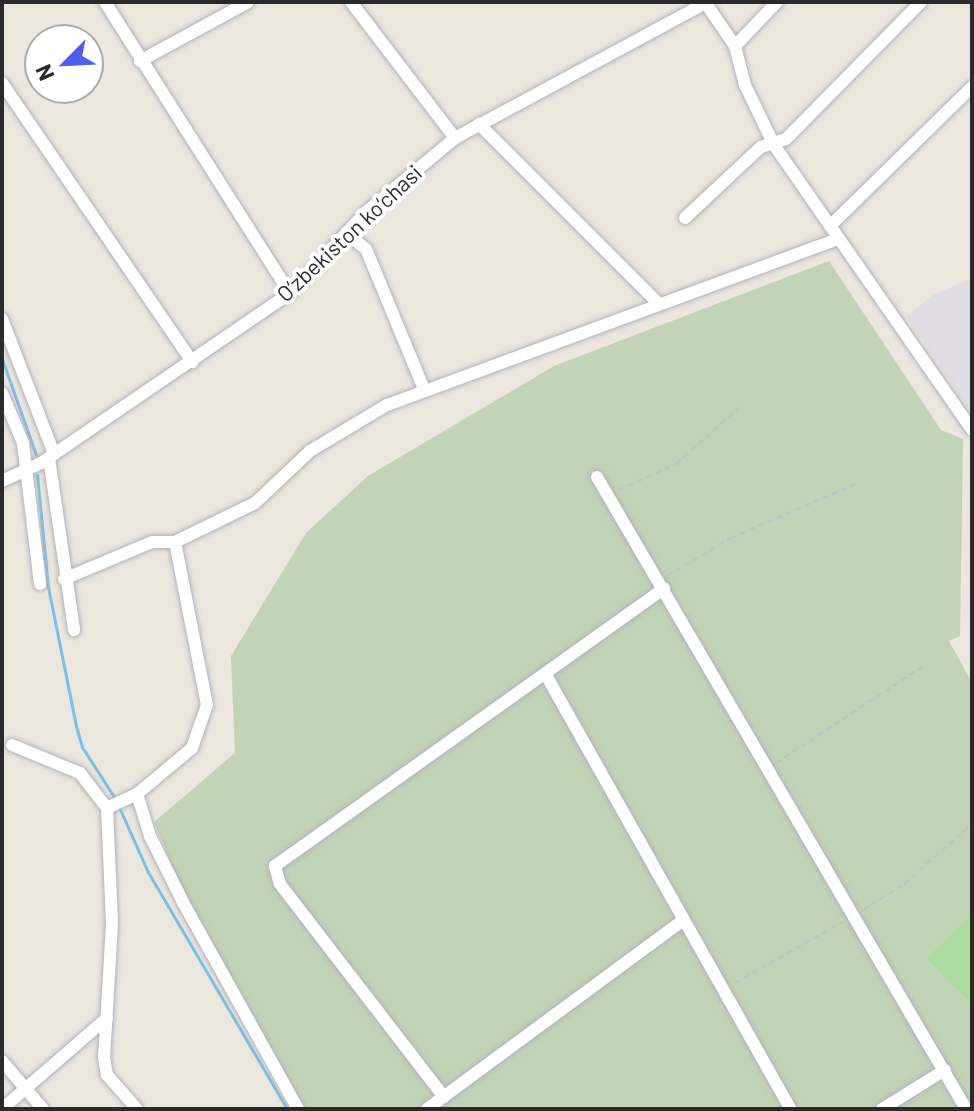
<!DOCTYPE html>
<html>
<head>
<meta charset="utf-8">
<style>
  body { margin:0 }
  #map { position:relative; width:974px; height:1111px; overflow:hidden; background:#ebe6de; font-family:Barlow,sans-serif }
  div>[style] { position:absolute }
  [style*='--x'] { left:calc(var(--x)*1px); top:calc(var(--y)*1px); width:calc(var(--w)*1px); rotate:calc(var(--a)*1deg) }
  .industrial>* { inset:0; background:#e0dde4 }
  .green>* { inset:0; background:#afdc9f }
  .cemetery>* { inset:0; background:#c2d3b6 }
  .stream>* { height:3px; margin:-1.5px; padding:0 1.5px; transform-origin:1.5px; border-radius:1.5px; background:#7bbfe3 }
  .path>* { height:2px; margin-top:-1px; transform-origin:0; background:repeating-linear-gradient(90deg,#c3c3c3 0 6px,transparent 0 10px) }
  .roads { filter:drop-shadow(0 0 2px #b1b3bc) drop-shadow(0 0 2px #b1b3bc) }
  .minor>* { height:12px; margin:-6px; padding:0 6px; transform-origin:6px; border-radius:6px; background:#fff }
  span { translate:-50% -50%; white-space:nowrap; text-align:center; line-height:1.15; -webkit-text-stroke:8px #fff; paint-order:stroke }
  .street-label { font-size:22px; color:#2a2a2a }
  .frame { position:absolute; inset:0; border:4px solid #2a2a2a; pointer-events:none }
  .north { position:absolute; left:24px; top:24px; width:80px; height:80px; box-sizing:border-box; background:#fff; border:2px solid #aaa; border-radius:50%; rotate:246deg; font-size:22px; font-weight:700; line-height:32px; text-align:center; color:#2a2a2a }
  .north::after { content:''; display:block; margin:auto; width:28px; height:36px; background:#4d5ee8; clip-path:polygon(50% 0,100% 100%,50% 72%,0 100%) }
</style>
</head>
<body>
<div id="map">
  <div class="industrial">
    <i style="clip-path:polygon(972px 278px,972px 414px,907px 316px,933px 295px)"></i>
  </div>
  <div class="green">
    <i style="clip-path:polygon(972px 912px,972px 1006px,925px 958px)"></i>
  </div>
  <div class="cemetery">
    <i style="clip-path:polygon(829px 261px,941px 430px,963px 439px,960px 636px,949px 641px,972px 683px,972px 912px,925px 958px,972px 1006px,972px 1109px,304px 1109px,186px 899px,154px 822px,235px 753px,231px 656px,306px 533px,368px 476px,554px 366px)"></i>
  </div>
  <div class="stream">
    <i style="--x:2;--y:359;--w:102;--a:70.5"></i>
    <i style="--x:37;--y:475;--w:113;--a:84.4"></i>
    <i style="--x:48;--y:587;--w:142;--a:78.6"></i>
    <i style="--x:76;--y:726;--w:22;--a:74"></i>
    <i style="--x:82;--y:747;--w:63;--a:57.3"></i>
    <i style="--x:119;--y:807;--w:71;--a:66"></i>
    <i style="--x:148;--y:872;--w:275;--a:59.6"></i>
  </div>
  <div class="path">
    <i style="--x:619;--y:490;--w:63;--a:-24.5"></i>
    <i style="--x:676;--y:464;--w:84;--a:-41.6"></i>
    <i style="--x:667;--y:576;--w:74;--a:-30.7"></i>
    <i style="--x:731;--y:538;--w:135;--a:-23.5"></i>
    <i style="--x:776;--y:763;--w:175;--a:-33.3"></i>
    <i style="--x:863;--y:910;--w:49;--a:-32.4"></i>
    <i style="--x:904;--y:884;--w:91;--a:-41.4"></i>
    <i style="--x:735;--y:983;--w:125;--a:-29.6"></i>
  </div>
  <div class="roads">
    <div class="minor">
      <i style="--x:105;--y:2;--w:345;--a:57.6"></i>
      <i style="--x:351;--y:2;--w:171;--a:52.6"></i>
      <i style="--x:705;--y:2;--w:53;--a:55.7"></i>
      <i style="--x:735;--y:46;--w:40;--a:75.6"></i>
      <i style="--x:745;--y:85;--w:67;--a:64.2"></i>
      <i style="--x:774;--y:145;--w:347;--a:55.2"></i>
      <i style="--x:735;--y:46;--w:61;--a:-46.3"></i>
      <i style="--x:140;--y:61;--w:123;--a:-28.6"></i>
      <i style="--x:2;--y:83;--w:338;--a:55.7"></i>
      <i style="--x:479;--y:124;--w:252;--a:45"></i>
      <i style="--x:685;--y:218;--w:104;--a:-43.1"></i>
      <i style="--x:761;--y:147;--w:26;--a:-18"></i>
      <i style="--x:786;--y:139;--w:192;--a:-45.4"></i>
      <i style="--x:830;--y:226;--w:199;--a:-44.4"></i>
      <i style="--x:346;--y:233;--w:26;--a:39"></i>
      <i style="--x:366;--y:249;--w:152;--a:67.5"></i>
      <i style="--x:2;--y:319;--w:145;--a:68.9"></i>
      <i style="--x:2;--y:393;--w:54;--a:67.2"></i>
      <i style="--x:23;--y:443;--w:142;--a:83.1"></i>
      <i style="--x:49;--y:458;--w:174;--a:81.7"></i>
      <i style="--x:597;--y:477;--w:732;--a:59.72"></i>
      <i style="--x:2;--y:481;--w:43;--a:-24.8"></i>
      <i style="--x:41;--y:463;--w:301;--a:-34.3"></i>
      <i style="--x:290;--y:293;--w:111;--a:-46.8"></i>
      <i style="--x:366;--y:212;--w:116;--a:-39.7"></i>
      <i style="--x:455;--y:138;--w:285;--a:-28.3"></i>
      <i style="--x:64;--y:579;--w:95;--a:-22.8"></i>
      <i style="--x:152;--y:542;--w:23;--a:0"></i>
      <i style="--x:546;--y:675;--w:498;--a:60.6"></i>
      <i style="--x:12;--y:745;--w:74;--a:22.4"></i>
      <i style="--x:80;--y:773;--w:44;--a:52.4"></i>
      <i style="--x:107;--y:808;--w:116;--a:87.5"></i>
      <i style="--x:112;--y:924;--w:133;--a:93.4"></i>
      <i style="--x:104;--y:1057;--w:18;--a:81"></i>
      <i style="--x:107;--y:1075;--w:45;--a:48.6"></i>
      <i style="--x:107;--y:808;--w:33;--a:-25"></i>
      <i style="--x:2;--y:1061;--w:63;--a:49.5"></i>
      <i style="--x:444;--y:1097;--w:269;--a:-127.6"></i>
      <i style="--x:280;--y:884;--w:19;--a:-106"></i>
      <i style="--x:275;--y:866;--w:478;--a:-35.5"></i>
      <i style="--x:2;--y:1109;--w:139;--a:-40.9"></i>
      <i style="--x:298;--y:1109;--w:237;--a:-119.1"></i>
      <i style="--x:183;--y:902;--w:74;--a:-116.6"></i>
      <i style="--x:150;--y:836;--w:44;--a:-107.2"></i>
      <i style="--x:137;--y:794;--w:72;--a:-39.9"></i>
      <i style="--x:192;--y:748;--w:46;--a:-70.8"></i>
      <i style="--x:207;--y:705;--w:166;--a:-101.1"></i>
      <i style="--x:175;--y:542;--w:89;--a:-26"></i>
      <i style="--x:255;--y:503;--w:76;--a:-43.4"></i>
      <i style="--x:310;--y:451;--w:90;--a:-30.9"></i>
      <i style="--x:387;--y:405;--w:477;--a:-20.2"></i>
      <i style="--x:427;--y:1109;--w:318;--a:-36.4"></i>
      <i style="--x:882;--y:1109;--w:74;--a:-31.8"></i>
    </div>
  </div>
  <div class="street-label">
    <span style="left:349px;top:233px;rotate:-43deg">O‘zbekiston ko‘chasi</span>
  </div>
  <div class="frame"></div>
  <div class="north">N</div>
</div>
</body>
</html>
